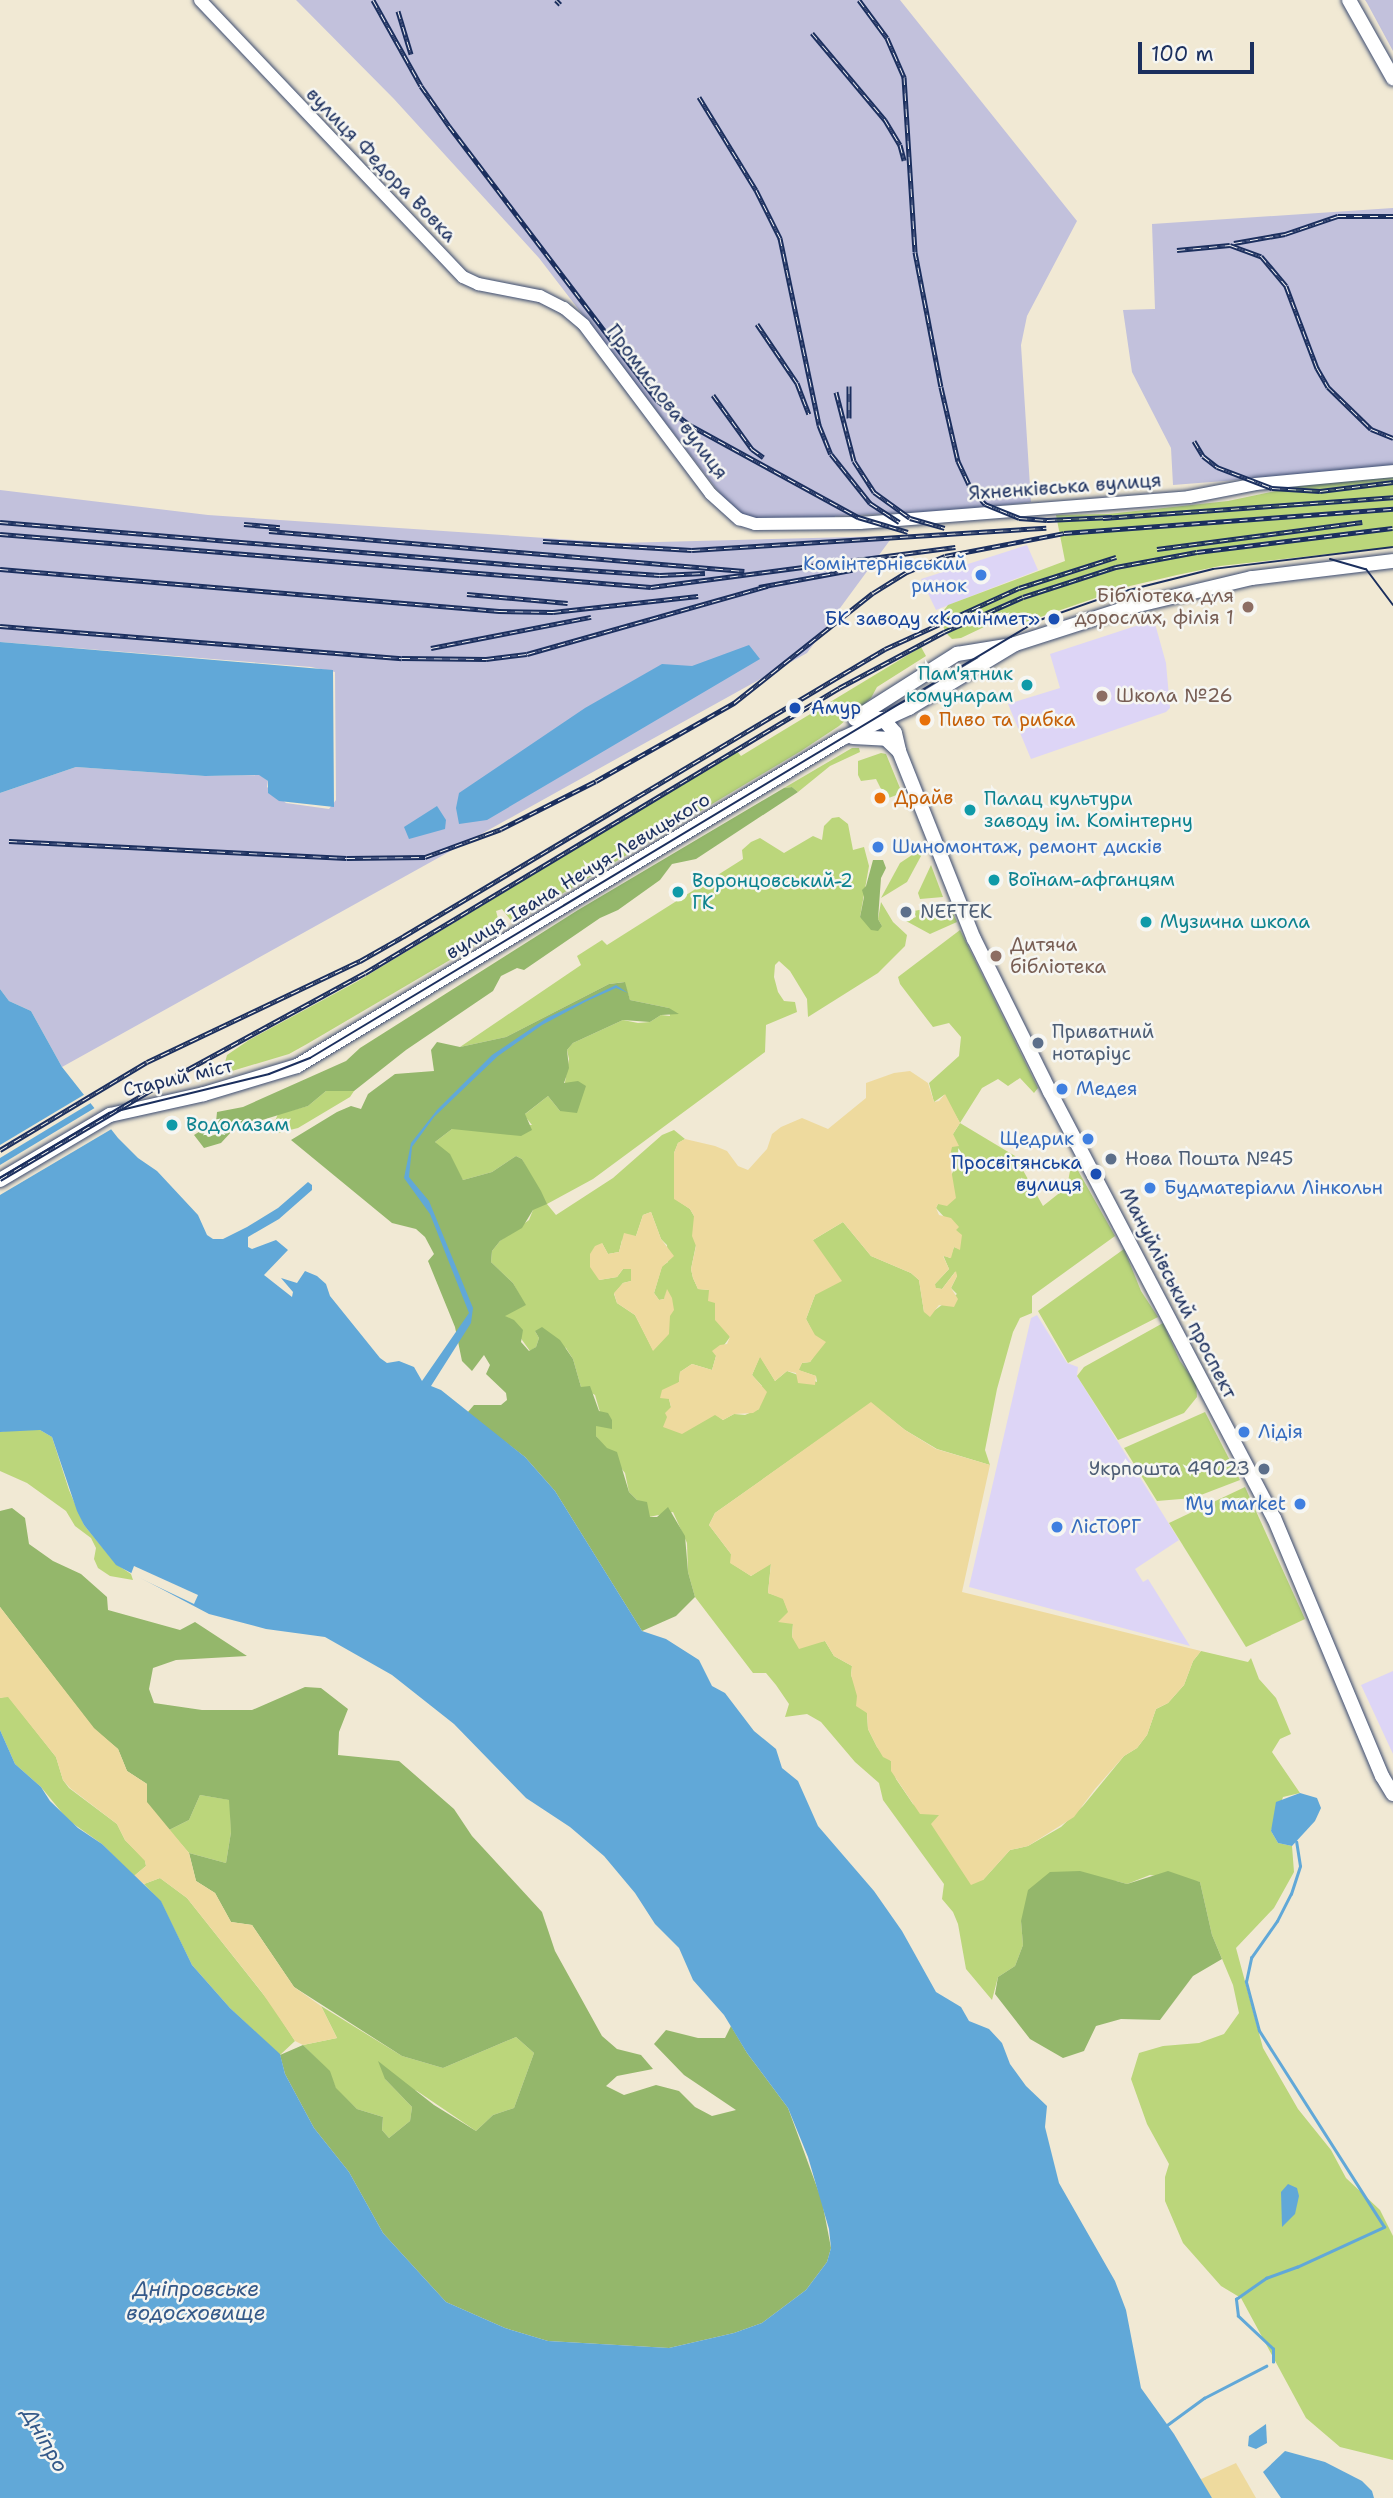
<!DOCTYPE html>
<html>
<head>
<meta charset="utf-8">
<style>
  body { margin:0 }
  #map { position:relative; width:1393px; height:2498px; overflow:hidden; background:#f1e9d4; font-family:"Shantell Sans",sans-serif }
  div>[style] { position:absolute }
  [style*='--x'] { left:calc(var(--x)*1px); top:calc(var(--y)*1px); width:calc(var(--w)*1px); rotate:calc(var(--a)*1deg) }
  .built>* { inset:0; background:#ddd5f6 }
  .industrial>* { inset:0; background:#c2c1dc }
  .green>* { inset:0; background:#bbd67b }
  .forest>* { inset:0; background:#94b76b }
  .sand>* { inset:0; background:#eeda9e }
  .water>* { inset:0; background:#61a8d8 }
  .pier>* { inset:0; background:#f1e9d4 }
  .stream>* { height:2.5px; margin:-1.25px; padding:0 1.25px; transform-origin:1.25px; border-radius:1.25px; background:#61a8d8 }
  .roads { filter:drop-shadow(0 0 2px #3b4b70) drop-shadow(0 0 2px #3b4b70) }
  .minor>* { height:12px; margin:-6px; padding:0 6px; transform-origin:6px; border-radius:6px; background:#fff }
  .major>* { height:14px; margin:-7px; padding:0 7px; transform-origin:7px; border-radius:7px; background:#fff }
  .tram>* { height:2px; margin:-1px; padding:0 1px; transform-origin:1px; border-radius:1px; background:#1b2f5e }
  .rail>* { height:5px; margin-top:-2.5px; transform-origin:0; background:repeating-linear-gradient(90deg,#f6f6f2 0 8px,#1b2f5e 0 16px); box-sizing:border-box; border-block:2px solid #1b2f5e }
  .dots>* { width:19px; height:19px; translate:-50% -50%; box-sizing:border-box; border:4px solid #f6f6f2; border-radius:50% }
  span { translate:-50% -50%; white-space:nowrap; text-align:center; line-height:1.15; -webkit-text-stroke:5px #f6f6f2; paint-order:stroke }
  .street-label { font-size:19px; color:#1b2f5e }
  .shop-label { font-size:19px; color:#366cbe }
  .right { translate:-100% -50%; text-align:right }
  .left { translate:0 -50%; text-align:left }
  .education-label { font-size:19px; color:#785e54 }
  .transit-label { font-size:19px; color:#164399 }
  .culture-label { font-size:19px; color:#0d838f }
  .food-label { font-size:19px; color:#c56008 }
  .service-label { font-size:19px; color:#4e5e75 }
  .water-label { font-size:21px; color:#345989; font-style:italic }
  .scale { position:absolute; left:1138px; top:42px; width:116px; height:32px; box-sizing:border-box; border:4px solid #1b2f5e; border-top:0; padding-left:9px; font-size:21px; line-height:24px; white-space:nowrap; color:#1b2f5e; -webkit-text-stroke:5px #f6f6f2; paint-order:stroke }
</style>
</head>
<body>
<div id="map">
  <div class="built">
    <i style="clip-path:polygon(1027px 545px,1038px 570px,936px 610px,921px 579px)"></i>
    <i style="clip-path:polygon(1154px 620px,1166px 663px,1170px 708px,1166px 712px,1031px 759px,1008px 704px,1060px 688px,1050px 654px)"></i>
    <i style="clip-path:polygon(1037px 1315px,1067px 1363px,1078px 1367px,1077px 1376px,1179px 1540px,1135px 1569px,1143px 1582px,1148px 1579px,1190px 1646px,969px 1587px,1031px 1318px)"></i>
    <i style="clip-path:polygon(1393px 1671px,1393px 1754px,1361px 1685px)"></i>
  </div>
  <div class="industrial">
    <i style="clip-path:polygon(296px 0,900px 0,1077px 221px,1027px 316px,1021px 345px,1031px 502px,952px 511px,835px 516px,832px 522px,739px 518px,539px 258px,394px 99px)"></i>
    <i style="clip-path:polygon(1365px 0,1393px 0,1393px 51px,1367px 3px)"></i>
    <i style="clip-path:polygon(1393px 208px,1393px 468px,1173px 485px,1171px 448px,1132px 372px,1123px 310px,1155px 309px,1152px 224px)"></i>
    <i style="clip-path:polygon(0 490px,208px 515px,619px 543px,893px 536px,807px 653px,62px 1067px,31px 1011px,9px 1001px,0 989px,0 793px,76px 767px,205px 776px,260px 775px,268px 781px,267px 787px,286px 803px,329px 809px,336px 800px,335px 672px,311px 667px,0 642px)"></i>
  </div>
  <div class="green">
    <i style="clip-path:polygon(1393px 476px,1393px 547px,1220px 566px,1177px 575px,1130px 586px,1012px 627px,1007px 616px,961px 638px,952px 639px,948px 635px,938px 618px,948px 605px,1065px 561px,1056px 515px,1108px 514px,1228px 501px,1324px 481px)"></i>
    <i style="clip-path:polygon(921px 647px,926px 656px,877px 687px,871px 698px,839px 726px,801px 751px,513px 923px,502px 909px,496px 911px,501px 930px,307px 1044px,289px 1054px,222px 1074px,227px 1055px,249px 1040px,358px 981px,737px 751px,741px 756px)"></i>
    <i style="clip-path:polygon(852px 748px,859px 748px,860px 752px,830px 766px,798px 792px,792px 787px,784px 788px)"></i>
    <i style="clip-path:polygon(881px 753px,886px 754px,902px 793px,886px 799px,876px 779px,861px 781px,858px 775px,858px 761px)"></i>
    <i style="clip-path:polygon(evenodd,839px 817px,848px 824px,853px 850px,864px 847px,869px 866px,860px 917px,882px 926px,878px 919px,881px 902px,893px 922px,907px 935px,905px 946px,878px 973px,808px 1017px,807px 999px,790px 971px,779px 961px,775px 965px,774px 977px,778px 992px,784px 1001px,795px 1002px,797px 1012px,766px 1025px,765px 1052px,593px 1179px,547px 1204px,556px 1215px,613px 1178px,662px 1135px,674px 1130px,685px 1139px,678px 1143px,674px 1153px,674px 1198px,690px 1209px,694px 1216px,696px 1245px,691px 1269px,693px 1278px,698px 1289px,710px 1290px,730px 1337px,716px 1356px,712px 1370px,692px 1364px,680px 1372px,679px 1382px,673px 1387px,669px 1399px,671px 1407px,689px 1429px,715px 1414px,723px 1420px,734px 1414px,745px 1415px,759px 1409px,762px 1386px,752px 1375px,760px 1356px,775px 1381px,787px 1371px,817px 1382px,816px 1376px,798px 1370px,802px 1363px,810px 1362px,820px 1347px,806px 1319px,815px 1295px,813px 1240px,843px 1222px,871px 1256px,911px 1273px,919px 1280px,924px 1312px,935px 1310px,957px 1294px,951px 1288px,957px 1276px,955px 1272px,942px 1289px,935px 1288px,935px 1284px,949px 1269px,943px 1255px,950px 1258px,954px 1247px,960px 1249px,956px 1230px,936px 1208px,957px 1163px,950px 1156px,953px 1134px,960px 1123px,944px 1095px,934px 1102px,929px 1083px,959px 1056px,961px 1037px,949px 1023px,933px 1027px,900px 984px,898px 977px,960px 930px,1038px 1088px,1034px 1093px,1020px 1078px,1008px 1086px,998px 1079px,982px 1088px,960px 1123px,1015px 1156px,1043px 1206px,1067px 1187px,1072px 1160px,1115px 1236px,1032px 1296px,1032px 1313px,1020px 1318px,1013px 1332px,997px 1389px,985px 1450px,990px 1465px,937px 1449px,905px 1430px,871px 1403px,715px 1513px,709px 1525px,731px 1554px,731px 1563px,751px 1576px,771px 1563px,768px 1593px,783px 1598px,793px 1623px,792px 1637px,811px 1643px,825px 1641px,834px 1656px,852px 1666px,851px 1675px,867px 1713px,868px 1729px,877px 1747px,891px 1761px,896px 1779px,913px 1804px,928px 1813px,940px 1815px,983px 1880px,1010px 1850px,1028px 1846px,1061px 1827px,1083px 1806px,1124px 1756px,1137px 1748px,1147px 1735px,1156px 1709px,1168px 1703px,1184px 1685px,1193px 1661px,1201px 1651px,1248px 1662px,1251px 1658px,1259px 1679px,1276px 1698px,1291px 1734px,1280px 1739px,1272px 1752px,1300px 1793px,1283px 1797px,1271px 1831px,1278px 1843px,1292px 1846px,1294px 1872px,1274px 1908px,1236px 1948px,1263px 2048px,1298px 2109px,1331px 2150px,1346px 2178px,1380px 2210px,1393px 2236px,1393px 2460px,1340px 2447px,1306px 2418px,1241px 2298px,1221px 2286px,1183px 2243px,1165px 2201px,1165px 2177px,1169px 2164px,1147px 2124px,1131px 2079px,1139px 2053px,1163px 2046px,1199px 2043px,1224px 2034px,1239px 2013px,1233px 1985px,1212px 1935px,1200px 1882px,1150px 1875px,1127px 1884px,1116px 1881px,1021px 1921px,1023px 1945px,1015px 1966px,998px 1977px,992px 2000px,966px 1969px,958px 1924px,953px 1912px,942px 1899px,944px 1884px,883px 1800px,879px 1783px,855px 1762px,821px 1722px,807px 1714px,785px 1717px,789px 1704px,776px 1685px,766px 1673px,753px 1673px,695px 1597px,688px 1572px,687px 1543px,673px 1512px,649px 1517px,647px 1510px,629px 1492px,625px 1473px,596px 1436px,596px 1426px,604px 1426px,595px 1395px,581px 1387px,573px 1359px,566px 1348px,535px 1331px,539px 1338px,536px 1347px,530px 1351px,504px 1315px,525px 1305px,513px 1283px,491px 1262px,492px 1251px,500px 1241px,529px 1220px,533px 1210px,529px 1173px,522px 1159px,516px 1156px,492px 1172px,463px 1180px,435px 1142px,452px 1129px,532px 1125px,524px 1115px,548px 1096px,560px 1111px,569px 1059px,567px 1050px,573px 1043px,623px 1020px,638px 1023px,650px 1022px,661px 1015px,670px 1016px,669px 1008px,630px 1000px,624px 982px,609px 984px,506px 1037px,460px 1047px,581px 965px,577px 956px,602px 940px,607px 945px,743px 859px,742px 850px,751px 842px,760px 838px,784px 853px,813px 836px,822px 840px,824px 826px,832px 818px,839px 817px,651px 1212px,661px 1239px,667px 1245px,668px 1262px,662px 1266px,654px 1293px,659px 1300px,664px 1299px,666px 1291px,653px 1350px,635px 1315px,617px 1303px,614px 1294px,623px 1283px,631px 1281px,631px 1269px,623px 1269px,617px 1277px,599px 1280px,602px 1243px,608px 1254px,619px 1252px,622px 1240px,636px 1236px,643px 1215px,651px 1212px)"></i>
    <i style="clip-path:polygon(927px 845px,907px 882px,881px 898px,900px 863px)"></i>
    <i style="clip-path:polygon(931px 865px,943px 897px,920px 899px,918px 893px)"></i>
    <i style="clip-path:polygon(944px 905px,950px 906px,957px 922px,930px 934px,906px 921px,916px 917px,914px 911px)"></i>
    <i style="clip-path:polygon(335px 1089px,354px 1091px,350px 1097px,298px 1128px,278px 1133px,275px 1121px,278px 1114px,308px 1106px,326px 1091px)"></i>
    <i style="clip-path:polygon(1124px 1249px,1141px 1291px,1158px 1317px,1068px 1363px,1038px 1311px)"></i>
    <i style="clip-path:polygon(1163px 1323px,1180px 1361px,1196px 1383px,1197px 1397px,1184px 1413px,1118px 1440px,1077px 1376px,1084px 1367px)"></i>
    <i style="clip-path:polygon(1205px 1412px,1240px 1480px,1193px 1498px,1157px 1501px,1124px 1448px)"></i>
    <i style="clip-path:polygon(18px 1429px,40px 1430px,52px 1437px,69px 1490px,84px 1525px,116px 1564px,131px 1574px,133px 1580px,110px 1576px,98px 1568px,94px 1559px,96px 1548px,91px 1538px,75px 1526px,66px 1511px,27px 1483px,0 1471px,0 1432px)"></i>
    <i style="clip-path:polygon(1245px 1487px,1305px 1619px,1246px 1647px,1169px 1523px)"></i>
    <i style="clip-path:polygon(8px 1696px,56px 1757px,63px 1780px,69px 1788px,117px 1824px,125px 1840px,145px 1860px,146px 1866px,134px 1876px,102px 1844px,68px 1820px,41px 1787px,15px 1764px,0 1730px,0 1698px)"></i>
    <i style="clip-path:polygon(200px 1795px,230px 1800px,231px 1832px,226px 1863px,189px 1853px,169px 1830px,189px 1820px)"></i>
    <i style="clip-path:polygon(160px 1878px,187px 1898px,271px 2004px,295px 2041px,280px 2055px,230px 2008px,192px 1965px,161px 1902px,144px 1884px)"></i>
    <i style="clip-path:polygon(321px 2006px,402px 2056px,443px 2068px,516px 2037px,534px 2053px,514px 2108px,493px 2115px,476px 2131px,417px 2091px,385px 2079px,412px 2107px,410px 2121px,389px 2138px,382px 2130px,383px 2117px,357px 2109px,336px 2089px,329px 2071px,303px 2045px,337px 2038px)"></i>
  </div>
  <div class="forest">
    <i style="clip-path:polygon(792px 787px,798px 792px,696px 859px,672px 864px,660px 880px,618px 910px,600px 918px,524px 970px,517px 968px,501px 976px,493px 991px,406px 1050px,354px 1091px,326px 1091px,308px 1106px,249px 1124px,233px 1130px,221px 1143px,204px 1148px,194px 1135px,202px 1130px,208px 1137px,217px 1134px,220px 1127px,216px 1122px,217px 1112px,243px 1107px,346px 1061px,360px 1048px,578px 910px,784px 788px)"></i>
    <i style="clip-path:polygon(873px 860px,883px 860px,886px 868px,881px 878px,878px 919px,882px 926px,878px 931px,871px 930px,860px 917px,864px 897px,862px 890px,866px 886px)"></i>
    <i style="clip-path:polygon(625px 982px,630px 1000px,669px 1008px,679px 1014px,661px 1015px,650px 1022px,623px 1020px,573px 1043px,567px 1050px,569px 1068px,564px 1083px,578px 1081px,586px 1086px,577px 1113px,560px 1111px,548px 1096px,525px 1114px,532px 1130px,521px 1136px,452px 1129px,435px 1142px,450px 1154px,463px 1180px,492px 1172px,516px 1156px,522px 1159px,541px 1191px,547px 1204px,533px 1210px,522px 1228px,500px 1241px,492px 1251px,491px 1262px,513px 1283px,526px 1305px,505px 1316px,514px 1320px,523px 1330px,521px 1342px,529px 1351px,536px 1347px,539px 1338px,535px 1331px,542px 1327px,560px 1340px,573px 1359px,581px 1387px,590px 1386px,599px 1411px,608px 1413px,612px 1420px,612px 1429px,596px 1426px,596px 1436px,607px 1448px,617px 1452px,629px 1492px,637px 1500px,647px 1502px,650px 1517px,657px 1517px,668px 1507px,685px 1536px,688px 1572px,695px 1597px,676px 1616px,642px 1631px,555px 1491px,525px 1457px,467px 1413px,474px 1405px,501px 1405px,507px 1400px,506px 1393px,486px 1374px,490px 1365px,484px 1355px,472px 1371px,462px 1361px,455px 1327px,428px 1261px,434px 1254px,425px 1237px,416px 1229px,392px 1223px,291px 1140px,337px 1112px,351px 1106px,361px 1109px,368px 1094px,395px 1074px,434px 1071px,431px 1050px,437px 1042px,460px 1047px,506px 1037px,609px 984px)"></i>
    <i style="clip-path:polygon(12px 1508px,25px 1518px,29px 1544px,53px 1561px,81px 1574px,107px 1597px,108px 1610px,180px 1630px,195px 1622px,247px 1656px,176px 1660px,153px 1668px,149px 1689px,154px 1703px,202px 1710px,252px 1710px,305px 1687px,321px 1688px,348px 1709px,339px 1732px,338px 1755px,399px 1761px,454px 1809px,472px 1836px,542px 1912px,555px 1951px,602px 2036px,617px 2049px,641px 2055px,653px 2069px,617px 2076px,606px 2086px,624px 2095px,656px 2085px,679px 2091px,695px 2107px,712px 2116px,736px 2110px,684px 2075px,654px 2044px,666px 2030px,698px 2038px,725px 2038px,731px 2026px,747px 2053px,788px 2108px,822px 2201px,831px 2248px,827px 2262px,806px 2290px,762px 2323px,734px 2333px,669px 2348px,548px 2341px,505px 2328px,446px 2302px,383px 2233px,349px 2172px,314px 2128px,285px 2074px,280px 2055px,303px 2045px,330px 2071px,336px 2088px,357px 2109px,383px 2117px,382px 2130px,389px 2138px,410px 2121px,412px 2107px,385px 2079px,378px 2061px,434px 2105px,476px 2131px,493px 2115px,514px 2108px,534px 2053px,516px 2037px,443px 2068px,402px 2056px,294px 1987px,252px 1925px,231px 1922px,215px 1893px,196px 1881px,189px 1853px,226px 1863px,231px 1832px,229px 1800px,200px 1795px,189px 1820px,169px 1830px,146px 1802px,147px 1784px,127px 1771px,118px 1749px,94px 1729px,0 1607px,0 1511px)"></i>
    <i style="clip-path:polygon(1080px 1871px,1127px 1884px,1168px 1871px,1200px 1882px,1212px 1935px,1222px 1959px,1193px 1976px,1160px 2020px,1121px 2019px,1096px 2026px,1084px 2051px,1063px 2058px,1030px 2039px,995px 1994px,998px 1977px,1015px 1966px,1023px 1945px,1021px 1921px,1028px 1890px,1050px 1872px)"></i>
  </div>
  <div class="sand">
    <i style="clip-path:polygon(910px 1071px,928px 1083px,934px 1102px,939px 1101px,945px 1094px,960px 1123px,953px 1134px,959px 1146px,952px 1147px,950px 1156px,957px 1163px,951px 1169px,956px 1198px,947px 1206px,938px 1204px,936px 1208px,939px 1215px,951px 1218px,959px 1227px,956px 1230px,962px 1235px,960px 1250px,954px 1247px,951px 1258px,943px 1256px,949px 1269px,935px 1284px,936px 1288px,942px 1289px,956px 1271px,957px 1276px,951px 1288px,958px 1299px,954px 1307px,939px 1305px,930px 1317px,924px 1312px,919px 1280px,911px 1273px,871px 1256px,843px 1222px,813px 1240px,842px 1281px,815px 1295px,806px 1319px,815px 1335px,826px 1342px,810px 1362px,802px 1363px,799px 1370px,816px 1376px,815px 1385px,798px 1383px,796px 1373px,787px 1371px,775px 1381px,760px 1357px,752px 1375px,767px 1392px,759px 1409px,753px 1413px,734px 1414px,723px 1420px,715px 1415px,682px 1434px,663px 1427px,667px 1417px,665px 1413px,671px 1407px,669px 1399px,660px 1398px,662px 1390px,679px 1382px,680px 1372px,692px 1364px,712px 1370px,716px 1356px,712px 1351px,720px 1345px,727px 1344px,730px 1337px,715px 1320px,715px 1303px,708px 1301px,709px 1290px,698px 1289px,693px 1278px,691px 1269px,696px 1246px,692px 1236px,694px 1216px,690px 1209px,674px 1199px,674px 1153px,678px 1143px,685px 1139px,715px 1146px,727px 1151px,738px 1166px,748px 1170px,767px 1149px,772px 1134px,781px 1127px,802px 1118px,828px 1129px,866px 1098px,866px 1083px,894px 1073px)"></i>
    <i style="clip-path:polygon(651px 1212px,661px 1239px,674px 1256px,662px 1267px,654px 1293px,659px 1300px,664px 1299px,667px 1289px,672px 1298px,674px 1310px,670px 1316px,669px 1334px,653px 1351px,635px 1315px,617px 1303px,614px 1293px,623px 1283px,631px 1281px,631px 1269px,623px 1269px,617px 1277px,599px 1280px,590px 1267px,590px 1254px,595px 1246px,602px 1243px,608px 1254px,619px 1252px,624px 1233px,636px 1236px,643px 1215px)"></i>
    <i style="clip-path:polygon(871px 1402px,905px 1430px,936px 1449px,990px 1465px,962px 1592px,1201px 1651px,1193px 1661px,1184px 1685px,1168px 1703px,1156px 1709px,1147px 1735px,1137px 1748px,1124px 1756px,1095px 1789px,1074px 1817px,1028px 1846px,1010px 1850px,983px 1880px,971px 1885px,931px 1824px,939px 1815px,920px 1814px,891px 1771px,891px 1761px,883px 1757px,877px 1747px,868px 1729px,867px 1713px,856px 1706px,857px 1696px,851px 1675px,852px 1666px,834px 1656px,825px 1641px,799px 1649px,792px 1637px,793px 1624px,778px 1622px,788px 1612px,783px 1599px,768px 1593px,771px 1564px,751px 1576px,730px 1563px,731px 1554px,709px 1525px,715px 1513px)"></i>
    <i style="clip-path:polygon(0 1607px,94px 1728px,118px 1749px,127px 1771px,147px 1784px,147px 1802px,189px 1853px,196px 1881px,215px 1893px,231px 1922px,252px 1925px,294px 1987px,321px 2006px,337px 2038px,303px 2045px,295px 2041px,261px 1991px,187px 1898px,160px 1878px,144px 1884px,134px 1876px,146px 1866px,145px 1861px,125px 1840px,117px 1824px,70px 1788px,63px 1780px,56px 1757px,8px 1697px,0 1698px)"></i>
    <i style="clip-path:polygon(1236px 2463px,1256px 2498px,1212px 2498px,1199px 2480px)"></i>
  </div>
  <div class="water">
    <i style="clip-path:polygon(0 642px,333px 670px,334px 807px,279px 801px,268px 793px,268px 781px,259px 775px,205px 776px,76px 767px,0 793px)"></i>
    <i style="clip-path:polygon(749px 645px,760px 659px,487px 820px,459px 824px,456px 808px,459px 793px,585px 708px,662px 664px,692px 666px)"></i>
    <i style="clip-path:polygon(437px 806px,446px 820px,445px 829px,409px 839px,404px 827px)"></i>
    <i style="clip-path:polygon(616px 985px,628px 993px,616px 988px,587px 1001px,542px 1025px,498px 1056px,434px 1117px,412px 1147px,409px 1177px,429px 1201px,473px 1308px,471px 1323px,431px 1386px,441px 1390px,525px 1457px,555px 1491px,642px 1631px,666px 1639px,699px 1660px,712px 1686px,725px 1693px,754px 1731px,776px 1749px,782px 1768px,798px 1781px,818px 1826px,874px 1891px,902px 1931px,936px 1992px,961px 2007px,969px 2021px,989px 2029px,1002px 2043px,1010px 2064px,1026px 2086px,1047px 2106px,1045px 2127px,1059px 2183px,1115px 2281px,1126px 2310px,1141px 2388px,1174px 2434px,1212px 2498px,0 2498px,0 1730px,15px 1764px,41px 1787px,50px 1801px,78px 1828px,102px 1844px,161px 1901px,192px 1965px,230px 2008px,280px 2054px,285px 2074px,314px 2128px,349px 2172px,383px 2233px,446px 2302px,505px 2328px,548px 2341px,669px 2348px,734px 2333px,762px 2323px,806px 2290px,827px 2262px,831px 2248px,829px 2229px,808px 2157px,788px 2108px,747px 2053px,724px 2015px,693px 1980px,679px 1948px,655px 1924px,635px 1893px,604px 1856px,570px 1827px,526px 1798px,454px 1724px,392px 1675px,325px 1637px,266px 1629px,209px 1614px,116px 1565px,84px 1525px,77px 1511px,52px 1437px,40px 1430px,0 1432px,0 989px,9px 1001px,31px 1011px,62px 1067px,118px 1138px,138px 1158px,157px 1171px,198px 1215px,207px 1235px,213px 1239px,223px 1239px,247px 1227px,278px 1208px,308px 1182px,312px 1185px,312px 1190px,279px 1219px,248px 1237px,248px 1247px,252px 1249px,276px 1240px,288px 1250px,264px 1275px,292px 1297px,293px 1292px,281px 1278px,297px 1283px,305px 1271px,317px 1276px,326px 1284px,330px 1296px,380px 1358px,387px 1363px,399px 1361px,414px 1367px,422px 1381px,469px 1313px,430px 1214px,404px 1178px,411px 1143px,437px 1110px,492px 1055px,547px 1018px)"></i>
    <i style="clip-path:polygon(1300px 1793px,1317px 1798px,1321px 1808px,1315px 1821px,1292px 1846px,1278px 1843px,1271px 1831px,1276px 1802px)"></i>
    <i style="clip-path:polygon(1288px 2184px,1297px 2188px,1299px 2196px,1295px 2214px,1282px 2227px,1281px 2192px)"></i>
    <i style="clip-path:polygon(1266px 2424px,1267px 2443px,1256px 2449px,1248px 2446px,1249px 2436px)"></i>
    <i style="clip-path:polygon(1285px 2451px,1325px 2462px,1362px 2481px,1372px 2491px,1374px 2498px,1281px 2498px,1263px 2472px)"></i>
  </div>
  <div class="pier">
    <i style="clip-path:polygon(87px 1093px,94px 1101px,0 1158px,0 1145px)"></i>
    <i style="clip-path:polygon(98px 1106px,115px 1127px,0 1195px,0 1165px)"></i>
    <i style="clip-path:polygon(134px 1566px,198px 1595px,194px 1604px,131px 1574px)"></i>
  </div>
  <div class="stream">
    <i style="--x:1273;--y:2362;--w:13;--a:-90"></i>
    <i style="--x:1273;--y:2349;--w:48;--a:-136.7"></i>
    <i style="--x:1238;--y:2316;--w:17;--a:-97"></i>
    <i style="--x:1236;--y:2299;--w:37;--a:-35"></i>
    <i style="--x:1266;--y:2278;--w:33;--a:-20"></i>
    <i style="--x:1297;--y:2267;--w:96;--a:-24.7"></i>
    <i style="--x:1384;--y:2227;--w:232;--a:-122.5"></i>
    <i style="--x:1259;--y:2031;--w:51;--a:-104.9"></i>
    <i style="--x:1246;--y:1982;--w:25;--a:-78"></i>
    <i style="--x:1251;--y:1958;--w:45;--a:-54.9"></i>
    <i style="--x:1277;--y:1921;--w:30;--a:-63"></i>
    <i style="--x:1291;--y:1894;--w:29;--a:-72"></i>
    <i style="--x:1300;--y:1866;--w:24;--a:-99"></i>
    <i style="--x:1167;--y:2425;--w:46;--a:-36.1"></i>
    <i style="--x:1204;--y:2398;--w:70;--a:-27.3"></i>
  </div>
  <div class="roads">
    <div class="minor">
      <i style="--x:200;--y:0;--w:382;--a:46.5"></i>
      <i style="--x:463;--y:277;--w:17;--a:25"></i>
      <i style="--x:478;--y:284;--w:63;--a:11"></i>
      <i style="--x:540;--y:296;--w:27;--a:27"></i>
      <i style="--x:564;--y:308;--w:26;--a:40"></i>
      <i style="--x:584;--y:325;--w:211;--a:53.1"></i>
      <i style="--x:711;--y:494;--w:38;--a:42"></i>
      <i style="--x:739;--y:519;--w:17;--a:17"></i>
      <i style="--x:755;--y:524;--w:105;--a:-0.5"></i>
      <i style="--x:860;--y:523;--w:330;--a:-4.5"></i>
      <i style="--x:1189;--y:497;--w:68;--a:-11"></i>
      <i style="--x:1256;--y:484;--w:138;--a:-5.4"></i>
    </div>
    <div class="major">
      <i style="--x:1349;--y:0;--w:90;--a:60.6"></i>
      <i style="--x:856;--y:718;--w:120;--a:-32.4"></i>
      <i style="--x:957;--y:654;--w:56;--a:-9.3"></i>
      <i style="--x:855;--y:719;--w:28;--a:0"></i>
      <i style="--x:883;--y:719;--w:18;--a:49"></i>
      <i style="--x:895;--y:733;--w:18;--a:77"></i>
      <i style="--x:899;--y:751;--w:202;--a:68.3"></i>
      <i style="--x:974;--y:939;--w:171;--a:63.6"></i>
      <i style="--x:1050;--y:1092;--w:481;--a:62.3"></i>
      <i style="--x:1274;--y:1518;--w:280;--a:67.3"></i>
      <i style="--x:1382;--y:1776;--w:21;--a:59"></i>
      <i style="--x:853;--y:737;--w:33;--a:3"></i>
      <i style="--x:886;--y:739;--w:18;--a:43"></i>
      <i style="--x:0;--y:1180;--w:128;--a:-30.6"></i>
      <i style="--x:110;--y:1115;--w:96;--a:-12.6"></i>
      <i style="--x:204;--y:1094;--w:97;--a:-16.8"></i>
      <i style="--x:297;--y:1066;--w:635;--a:-31.01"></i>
      <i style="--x:841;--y:739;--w:75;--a:-24.5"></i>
      <i style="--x:909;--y:708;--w:124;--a:-31.1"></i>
      <i style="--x:1015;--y:644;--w:121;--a:-17.8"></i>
      <i style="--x:1130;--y:607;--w:125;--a:-13.4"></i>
      <i style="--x:1252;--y:578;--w:142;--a:-6.9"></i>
    </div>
  </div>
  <div class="tram">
    <i style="--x:1330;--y:559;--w:37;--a:16"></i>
    <i style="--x:1366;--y:569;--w:45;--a:53.1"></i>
    <i style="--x:0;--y:1178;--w:127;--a:-30.8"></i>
    <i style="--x:109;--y:1113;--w:165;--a:-13.7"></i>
    <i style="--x:269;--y:1074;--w:44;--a:-21.3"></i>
    <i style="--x:310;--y:1058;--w:848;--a:-31.01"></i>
    <i style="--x:1037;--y:621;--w:85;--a:-19.3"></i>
    <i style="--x:1117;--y:593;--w:99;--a:-14"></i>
    <i style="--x:1213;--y:569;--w:181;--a:-7"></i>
  </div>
  <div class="rail">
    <i style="--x:373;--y:0;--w:98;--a:60.8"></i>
    <i style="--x:421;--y:86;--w:49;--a:55"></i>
    <i style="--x:449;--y:126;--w:345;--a:52.8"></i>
    <i style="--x:658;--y:401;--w:40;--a:37"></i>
    <i style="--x:690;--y:425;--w:192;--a:28.7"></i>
    <i style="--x:858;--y:517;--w:52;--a:16.7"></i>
    <i style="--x:556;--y:0;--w:6;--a:45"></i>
    <i style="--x:859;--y:0;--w:47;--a:53.6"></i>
    <i style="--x:887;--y:38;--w:43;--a:66.4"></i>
    <i style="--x:904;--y:77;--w:175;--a:86.4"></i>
    <i style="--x:915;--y:252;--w:137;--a:79.1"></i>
    <i style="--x:941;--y:387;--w:76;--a:77.1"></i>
    <i style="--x:958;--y:461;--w:26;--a:65"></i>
    <i style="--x:969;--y:485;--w:25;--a:50"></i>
    <i style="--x:985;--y:504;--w:37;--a:22"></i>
    <i style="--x:1019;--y:518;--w:28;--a:4"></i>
    <i style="--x:1047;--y:520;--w:65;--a:-2.6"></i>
    <i style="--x:398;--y:11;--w:45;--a:73.2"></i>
    <i style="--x:812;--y:33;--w:114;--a:50"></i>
    <i style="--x:885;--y:120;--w:29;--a:59"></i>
    <i style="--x:900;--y:145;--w:16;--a:75"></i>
    <i style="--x:699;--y:97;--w:109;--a:58.5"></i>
    <i style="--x:756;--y:190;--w:54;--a:63.4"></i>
    <i style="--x:780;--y:238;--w:191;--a:78.2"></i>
    <i style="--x:819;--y:425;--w:31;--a:68"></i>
    <i style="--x:831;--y:454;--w:63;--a:51.5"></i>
    <i style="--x:870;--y:503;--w:35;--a:33"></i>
    <i style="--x:1234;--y:243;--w:52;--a:-10"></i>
    <i style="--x:1285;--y:234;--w:56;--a:-18.8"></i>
    <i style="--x:1338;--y:216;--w:55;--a:0"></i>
    <i style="--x:1177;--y:250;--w:53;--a:-5.4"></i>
    <i style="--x:1230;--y:245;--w:33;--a:20"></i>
    <i style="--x:1261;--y:256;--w:39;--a:50"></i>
    <i style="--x:1286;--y:286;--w:88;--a:69.3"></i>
    <i style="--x:1317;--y:368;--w:22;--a:60"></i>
    <i style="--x:1328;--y:387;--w:60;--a:44.3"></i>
    <i style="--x:1371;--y:429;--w:24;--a:22"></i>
    <i style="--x:757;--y:324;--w:71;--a:55.9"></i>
    <i style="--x:797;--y:383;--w:33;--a:69"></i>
    <i style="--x:849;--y:386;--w:32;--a:90"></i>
    <i style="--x:836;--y:392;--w:71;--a:75.4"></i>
    <i style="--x:854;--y:461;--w:37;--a:57"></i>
    <i style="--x:874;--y:492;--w:44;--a:35.8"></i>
    <i style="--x:910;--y:518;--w:36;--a:16"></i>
    <i style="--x:713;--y:395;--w:67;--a:54.2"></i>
    <i style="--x:752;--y:449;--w:14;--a:36"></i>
    <i style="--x:1194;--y:441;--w:17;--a:59"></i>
    <i style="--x:1203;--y:456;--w:18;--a:38"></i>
    <i style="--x:1217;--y:467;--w:59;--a:20.9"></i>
    <i style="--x:1272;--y:488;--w:48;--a:3.6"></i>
    <i style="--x:1320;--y:491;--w:74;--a:-7"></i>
    <i style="--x:1103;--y:518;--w:291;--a:-4.1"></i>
    <i style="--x:0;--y:522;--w:544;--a:4.75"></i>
    <i style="--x:542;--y:567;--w:118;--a:3.9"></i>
    <i style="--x:660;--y:575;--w:45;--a:-2.5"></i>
    <i style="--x:244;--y:524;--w:36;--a:5"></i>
    <i style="--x:269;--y:531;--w:477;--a:4.8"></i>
    <i style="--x:0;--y:534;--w:653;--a:4.65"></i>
    <i style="--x:651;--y:587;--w:307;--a:-7.5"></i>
    <i style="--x:543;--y:541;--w:149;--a:3.5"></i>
    <i style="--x:692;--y:550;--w:355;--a:-3.6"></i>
    <i style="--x:1157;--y:549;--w:207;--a:-7.5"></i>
    <i style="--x:0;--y:569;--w:501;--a:4.81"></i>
    <i style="--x:499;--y:611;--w:54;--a:1.1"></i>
    <i style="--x:553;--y:612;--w:146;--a:-6.3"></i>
    <i style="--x:759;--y:587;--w:95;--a:-10.4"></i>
    <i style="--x:467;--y:594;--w:101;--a:5.1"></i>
    <i style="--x:0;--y:626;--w:403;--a:4.6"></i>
    <i style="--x:402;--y:658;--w:84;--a:0.7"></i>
    <i style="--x:486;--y:659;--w:41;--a:-7"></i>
    <i style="--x:527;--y:654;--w:250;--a:-15.8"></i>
    <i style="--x:431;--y:648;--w:163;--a:-11"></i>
    <i style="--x:9;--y:841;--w:338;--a:2.9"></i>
    <i style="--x:347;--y:858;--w:78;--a:-0.7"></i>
    <i style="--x:425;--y:857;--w:81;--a:-20.2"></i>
    <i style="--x:501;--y:829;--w:106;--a:-26.8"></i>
    <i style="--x:596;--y:781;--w:159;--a:-29.5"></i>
    <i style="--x:734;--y:703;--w:177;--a:-38.4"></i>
    <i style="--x:873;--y:593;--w:40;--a:-32"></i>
    <i style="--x:907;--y:572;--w:41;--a:-22.8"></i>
    <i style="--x:945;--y:556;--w:121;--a:-10.9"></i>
    <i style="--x:1064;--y:533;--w:330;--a:-4.2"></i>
    <i style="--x:0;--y:1150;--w:171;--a:-30.9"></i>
    <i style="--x:147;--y:1062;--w:236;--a:-25.4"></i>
    <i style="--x:360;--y:961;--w:51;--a:-29.6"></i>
    <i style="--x:404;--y:936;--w:560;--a:-30.82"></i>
    <i style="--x:885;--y:649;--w:147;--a:-24.5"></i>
    <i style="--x:1019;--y:588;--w:102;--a:-17.7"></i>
    <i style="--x:0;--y:1179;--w:187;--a:-30.5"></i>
    <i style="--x:161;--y:1084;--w:232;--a:-28.6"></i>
    <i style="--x:365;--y:973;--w:553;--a:-31.02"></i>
    <i style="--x:839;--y:688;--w:119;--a:-28.1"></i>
    <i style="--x:944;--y:632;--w:86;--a:-23.9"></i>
    <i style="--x:1023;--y:597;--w:98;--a:-17.9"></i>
    <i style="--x:1116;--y:567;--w:82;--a:-10.5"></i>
    <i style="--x:1197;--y:552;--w:197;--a:-7"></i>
  </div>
  <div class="dots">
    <i style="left:981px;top:575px;background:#3f7fe0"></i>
    <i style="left:1248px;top:607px;background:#8d6e63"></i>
    <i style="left:1054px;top:619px;background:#1a4fb4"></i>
    <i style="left:1027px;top:685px;background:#0f9aa8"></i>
    <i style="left:1102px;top:696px;background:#8d6e63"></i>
    <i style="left:795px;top:708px;background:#1a4fb4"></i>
    <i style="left:925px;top:720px;background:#e8710a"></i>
    <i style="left:880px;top:798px;background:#e8710a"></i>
    <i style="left:970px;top:810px;background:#0f9aa8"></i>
    <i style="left:878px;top:847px;background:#3f7fe0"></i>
    <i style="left:994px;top:880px;background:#0f9aa8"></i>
    <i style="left:678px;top:892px;background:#0f9aa8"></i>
    <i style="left:906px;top:912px;background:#5c6f8a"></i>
    <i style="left:1146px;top:922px;background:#0f9aa8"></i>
    <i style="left:996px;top:956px;background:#8d6e63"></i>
    <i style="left:1038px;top:1043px;background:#5c6f8a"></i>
    <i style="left:1062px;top:1089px;background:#3f7fe0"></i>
    <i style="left:172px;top:1125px;background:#0f9aa8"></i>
    <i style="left:1088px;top:1139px;background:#3f7fe0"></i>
    <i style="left:1111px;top:1159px;background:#5c6f8a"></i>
    <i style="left:1096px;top:1174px;background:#1a4fb4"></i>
    <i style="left:1150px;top:1188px;background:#3f7fe0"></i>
    <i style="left:1244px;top:1432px;background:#3f7fe0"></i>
    <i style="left:1264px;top:1469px;background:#5c6f8a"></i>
    <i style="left:1300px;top:1504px;background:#3f7fe0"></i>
    <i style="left:1057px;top:1527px;background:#3f7fe0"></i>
  </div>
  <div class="street-label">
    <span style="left:381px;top:165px;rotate:46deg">вулиця Федора Вовка</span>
    <span style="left:667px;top:402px;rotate:53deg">Промислова вулиця</span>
    <span style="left:1065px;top:487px;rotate:-4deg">Яхненківська вулиця</span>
    <span style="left:578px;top:876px;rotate:-31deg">вулиця Івана Нечуя-Левицького</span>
    <span style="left:178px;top:1078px;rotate:-13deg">Старий міст</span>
    <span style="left:1178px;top:1293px;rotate:63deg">Мануйлівський проспект</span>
  </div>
  <div class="shop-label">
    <span class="right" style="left:967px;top:575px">Комінтернівський<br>ринок</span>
    <span class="left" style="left:892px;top:847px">Шиномонтаж, ремонт дисків</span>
    <span class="left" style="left:1076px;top:1089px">Медея</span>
    <span class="right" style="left:1074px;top:1139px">Щедрик</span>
    <span class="left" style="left:1164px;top:1188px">Будматеріали Лінкольн</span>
    <span class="left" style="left:1258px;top:1432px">Лідія</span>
    <span class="right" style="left:1286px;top:1504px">My market</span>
    <span class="left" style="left:1071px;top:1527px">ЛісТОРГ</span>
  </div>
  <div class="education-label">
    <span class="right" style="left:1234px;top:607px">Бiблiотека для<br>дорослих, фiлiя 1</span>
    <span class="left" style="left:1116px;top:696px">Школа №26</span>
    <span class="left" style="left:1010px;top:956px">Дитяча<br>бібліотека</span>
  </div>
  <div class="transit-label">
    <span class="right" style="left:1040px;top:619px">БК заводу «Комінмет»</span>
    <span class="left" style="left:811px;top:708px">Амур</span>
    <span class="right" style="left:1082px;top:1174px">Просвітянська<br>вулиця</span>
  </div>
  <div class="culture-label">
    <span class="right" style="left:1013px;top:685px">Пам'ятник<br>комунарам</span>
    <span class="left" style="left:984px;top:810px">Палац культури<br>заводу ім. Комінтерну</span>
    <span class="left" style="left:1008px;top:880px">Воїнам-афганцям</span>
    <span class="left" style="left:692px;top:892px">Воронцовський-2<br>ГК</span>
    <span class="left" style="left:1160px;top:922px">Музична школа</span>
    <span class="left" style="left:186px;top:1125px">Водолазам</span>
  </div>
  <div class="food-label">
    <span class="left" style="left:939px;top:720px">Пиво та рибка</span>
    <span class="left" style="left:894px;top:798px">Драйв</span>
  </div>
  <div class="service-label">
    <span class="left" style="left:920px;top:912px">NEFTEK</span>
    <span class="left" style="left:1052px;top:1043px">Приватний<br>нотаріус</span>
    <span class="left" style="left:1125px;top:1159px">Нова Пошта №45</span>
    <span class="right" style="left:1250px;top:1469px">Укрпошта 49023</span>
  </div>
  <div class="water-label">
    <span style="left:196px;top:2301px">Дніпровське<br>водосховище</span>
    <span style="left:45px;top:2440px;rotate:60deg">Дніпро</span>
  </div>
  <div class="scale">100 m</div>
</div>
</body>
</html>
